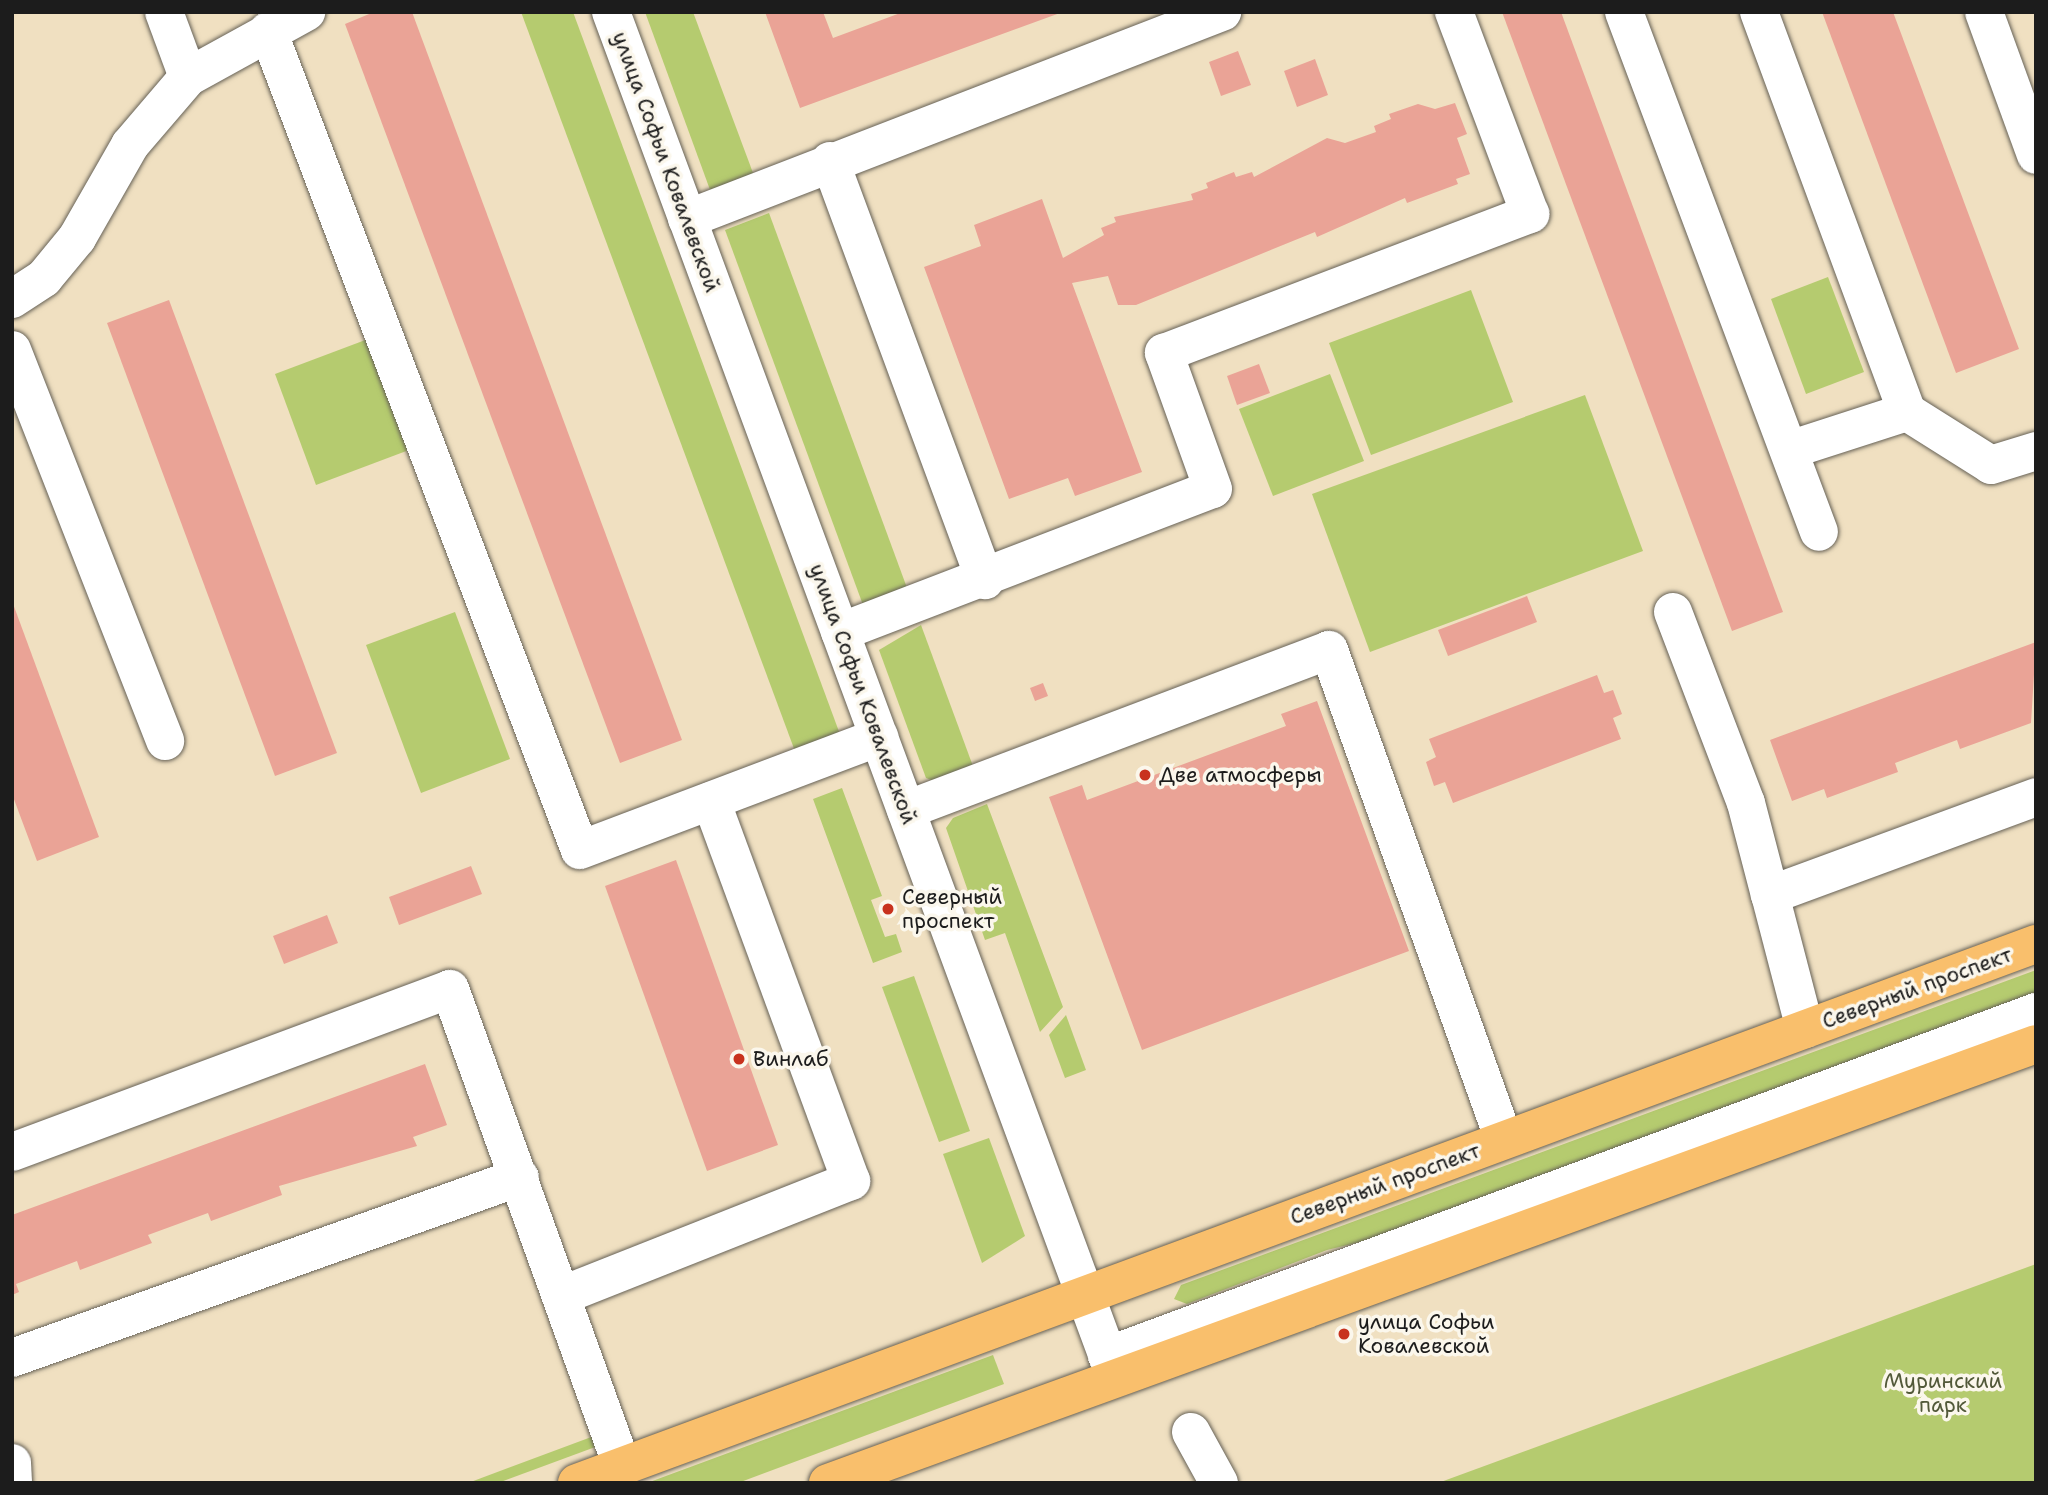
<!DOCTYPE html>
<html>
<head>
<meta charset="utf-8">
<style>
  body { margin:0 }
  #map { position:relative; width:2048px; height:1495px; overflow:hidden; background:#f0e0c1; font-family:"Shantell Sans",sans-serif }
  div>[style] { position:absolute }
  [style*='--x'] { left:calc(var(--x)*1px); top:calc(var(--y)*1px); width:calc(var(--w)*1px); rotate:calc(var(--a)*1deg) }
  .green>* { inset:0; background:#b5cb6f }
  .building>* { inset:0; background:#eaa396 }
  .roads { filter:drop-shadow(0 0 2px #666156) drop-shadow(0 0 2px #666156) }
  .minor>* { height:38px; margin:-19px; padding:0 19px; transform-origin:19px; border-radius:19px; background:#fff }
  .major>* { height:38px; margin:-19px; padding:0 19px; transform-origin:19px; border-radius:19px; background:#f9bf6c }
  .dots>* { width:19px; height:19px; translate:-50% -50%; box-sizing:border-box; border:4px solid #fbf7ec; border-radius:50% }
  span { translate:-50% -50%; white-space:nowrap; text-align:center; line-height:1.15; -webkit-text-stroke:7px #fbf7ec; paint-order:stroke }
  .street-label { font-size:21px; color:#1c1c1c }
  .poi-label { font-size:21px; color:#1c1c1c }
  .left { translate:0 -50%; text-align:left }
  .park-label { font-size:21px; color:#525939 }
  .frame { position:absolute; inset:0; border:14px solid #1c1c1c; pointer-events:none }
</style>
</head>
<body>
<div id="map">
  <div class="green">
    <i style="clip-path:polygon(521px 12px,573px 12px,841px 737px,796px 754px)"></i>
    <i style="clip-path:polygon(645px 12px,693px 12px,756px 181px,713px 198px)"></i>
    <i style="clip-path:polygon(769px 213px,910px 596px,863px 605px,725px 230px)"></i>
    <i style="clip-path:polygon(1828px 277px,1864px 372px,1806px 394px,1771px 299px)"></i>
    <i style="clip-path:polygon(1471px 290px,1513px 402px,1371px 455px,1329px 343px)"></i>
    <i style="clip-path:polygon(368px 339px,409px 450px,316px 485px,275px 374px)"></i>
    <i style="clip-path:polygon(1330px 374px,1364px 461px,1273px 496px,1239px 409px)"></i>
    <i style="clip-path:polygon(1585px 395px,1643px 551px,1370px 652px,1312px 494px)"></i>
    <i style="clip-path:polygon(455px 612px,510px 759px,421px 793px,366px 645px)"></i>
    <i style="clip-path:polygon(921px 625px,974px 769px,936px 782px,926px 778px,879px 650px)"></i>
    <i style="clip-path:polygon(842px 788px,882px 896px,871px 900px,885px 937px,896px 934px,902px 952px,873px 963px,813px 799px)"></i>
    <i style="clip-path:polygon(987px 804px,1063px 1007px,1040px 1032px,1005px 933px,985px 940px,946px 828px,953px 818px)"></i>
    <i style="clip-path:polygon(2036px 970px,2036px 1003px,1443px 1222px,1327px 1250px,1187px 1304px,1174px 1299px,1181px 1285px)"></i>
    <i style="clip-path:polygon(914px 976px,970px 1131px,939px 1142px,882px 987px)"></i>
    <i style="clip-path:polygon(1066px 1015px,1086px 1070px,1065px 1078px,1049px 1035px)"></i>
    <i style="clip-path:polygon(989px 1138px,1025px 1236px,982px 1263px,943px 1154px)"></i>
    <i style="clip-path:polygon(2036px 1264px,2036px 1483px,1438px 1483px)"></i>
    <i style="clip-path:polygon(993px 1355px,1004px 1384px,738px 1483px,647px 1483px)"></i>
    <i style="clip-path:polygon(594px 1436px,598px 1446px,498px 1483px,468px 1483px)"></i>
  </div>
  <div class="building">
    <i style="clip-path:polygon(374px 12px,412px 12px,682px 740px,620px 763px,345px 24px)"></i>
    <i style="clip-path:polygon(765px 12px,823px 12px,833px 38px,903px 12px,1060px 13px,800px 108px)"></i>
    <i style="clip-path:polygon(1502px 12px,1561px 12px,1783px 612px,1732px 631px)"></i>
    <i style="clip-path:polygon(1822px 12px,1893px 12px,2019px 349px,1956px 373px)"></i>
    <i style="clip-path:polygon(1238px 51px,1251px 85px,1221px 96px,1209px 62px)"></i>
    <i style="clip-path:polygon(1315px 59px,1328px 95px,1297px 107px,1284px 71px)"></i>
    <i style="clip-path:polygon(1455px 103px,1467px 134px,1457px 138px,1470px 174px,1456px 179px,1458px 184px,1407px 203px,1405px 198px,1317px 237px,1315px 232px,1136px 305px,1118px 305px,1108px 276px,1072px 283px,1142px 472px,1075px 496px,1068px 478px,1009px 499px,924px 267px,981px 246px,974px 225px,1042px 199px,1063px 258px,1104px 235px,1101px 228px,1116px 222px,1114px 217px,1193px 200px,1191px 194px,1208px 188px,1206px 183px,1234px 172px,1236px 177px,1252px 172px,1254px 177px,1327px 138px,1345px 143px,1376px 132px,1374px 126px,1391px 119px,1389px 114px,1418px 104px,1435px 109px)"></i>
    <i style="clip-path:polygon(169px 300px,337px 753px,275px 776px,107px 323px)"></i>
    <i style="clip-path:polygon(1259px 364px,1270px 393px,1237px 405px,1227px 376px)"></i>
    <i style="clip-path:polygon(1527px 596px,1537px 622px,1448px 656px,1438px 630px)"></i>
    <i style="clip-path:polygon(12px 601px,99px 837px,37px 861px,12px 794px)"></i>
    <i style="clip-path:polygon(2036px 642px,2031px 723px,1960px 749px,1957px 740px,1895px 763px,1898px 772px,1827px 798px,1824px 789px,1792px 801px,1770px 740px)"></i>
    <i style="clip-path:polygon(1597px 675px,1604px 693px,1613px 690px,1622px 714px,1613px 718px,1621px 739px,1453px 803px,1445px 782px,1434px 786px,1426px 762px,1436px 757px,1429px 739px)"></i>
    <i style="clip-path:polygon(1043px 683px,1048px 696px,1035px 701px,1030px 688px)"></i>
    <i style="clip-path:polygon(1317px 701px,1409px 951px,1142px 1050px,1049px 797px,1082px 785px,1087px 800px,1286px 726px,1281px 714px)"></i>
    <i style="clip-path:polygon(676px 860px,778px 1145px,707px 1171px,605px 886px)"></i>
    <i style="clip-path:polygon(471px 866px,482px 894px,399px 925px,389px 897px)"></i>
    <i style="clip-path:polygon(327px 915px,338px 943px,284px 964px,273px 936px)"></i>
    <i style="clip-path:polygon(425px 1064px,447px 1125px,413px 1137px,417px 1146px,279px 1186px,282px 1195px,211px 1221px,208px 1213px,148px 1235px,152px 1243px,80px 1270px,77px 1261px,16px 1284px,19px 1292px,12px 1295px,12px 1215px)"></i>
  </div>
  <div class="roads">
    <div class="minor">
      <i style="--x:164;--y:12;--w:69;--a:69.7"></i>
      <i style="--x:611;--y:12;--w:1454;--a:69.72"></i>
      <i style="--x:1624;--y:12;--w:555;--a:69.44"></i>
      <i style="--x:1759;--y:12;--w:427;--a:69.7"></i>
      <i style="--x:1907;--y:412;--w:99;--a:32.2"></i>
      <i style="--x:1991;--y:465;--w:47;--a:-17.3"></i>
      <i style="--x:1984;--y:12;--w:152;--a:70"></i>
      <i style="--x:268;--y:31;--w:876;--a:69.15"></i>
      <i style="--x:580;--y:850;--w:320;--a:-20.7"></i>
      <i style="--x:830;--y:161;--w:447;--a:69.7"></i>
      <i style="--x:687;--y:219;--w:574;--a:-21.15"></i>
      <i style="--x:12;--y:299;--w:38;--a:-33"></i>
      <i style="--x:44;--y:278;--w:52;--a:-50.5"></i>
      <i style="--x:77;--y:238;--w:107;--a:-60.3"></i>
      <i style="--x:130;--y:145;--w:89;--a:-49.5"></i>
      <i style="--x:188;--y:77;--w:135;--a:-28.8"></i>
      <i style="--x:12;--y:350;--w:420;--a:68.6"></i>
      <i style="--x:1789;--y:450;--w:124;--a:-17.9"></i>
      <i style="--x:1673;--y:612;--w:204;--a:69.1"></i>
      <i style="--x:1746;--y:803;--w:95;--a:75.4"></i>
      <i style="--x:840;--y:632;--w:399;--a:-21"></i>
      <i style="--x:1213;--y:489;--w:145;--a:-109.8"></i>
      <i style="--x:1164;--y:353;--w:392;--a:-20.8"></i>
      <i style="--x:1530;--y:214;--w:216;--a:-110.6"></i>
      <i style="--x:906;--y:810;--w:452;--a:-20.7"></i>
      <i style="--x:1329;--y:650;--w:520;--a:70.35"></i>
      <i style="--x:1805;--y:1029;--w:138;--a:-104.6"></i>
      <i style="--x:1770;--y:895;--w:283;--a:-20.2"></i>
      <i style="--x:12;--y:1152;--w:467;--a:-20.4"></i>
      <i style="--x:450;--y:989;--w:507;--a:70.17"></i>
      <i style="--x:563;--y:1295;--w:310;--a:-21.6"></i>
      <i style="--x:851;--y:1181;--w:405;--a:-110.2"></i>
      <i style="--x:1107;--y:1356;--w:991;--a:-20.32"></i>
      <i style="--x:12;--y:1358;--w:539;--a:-19.61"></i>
      <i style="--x:1191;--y:1432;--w:58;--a:61.2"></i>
      <i style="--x:12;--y:1463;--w:20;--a:87"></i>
    </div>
    <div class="major">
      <i style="--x:577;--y:1483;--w:1555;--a:-20.28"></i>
      <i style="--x:828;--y:1483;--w:1285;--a:-19.97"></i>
    </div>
  </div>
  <div class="dots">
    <i style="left:1145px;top:775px;background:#c8321e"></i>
    <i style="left:888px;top:909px;background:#c8321e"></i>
    <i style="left:739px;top:1059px;background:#c8321e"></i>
    <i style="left:1344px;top:1334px;background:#c8321e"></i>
  </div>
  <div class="street-label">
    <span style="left:666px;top:162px;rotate:70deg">улица Софьи Ковалевской</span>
    <span style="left:863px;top:694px;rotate:70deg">улица Софьи Ковалевской</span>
    <span style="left:1917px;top:988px;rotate:-20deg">Северный проспект</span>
    <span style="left:1385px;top:1184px;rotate:-20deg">Северный проспект</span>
  </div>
  <div class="poi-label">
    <span class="left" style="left:1159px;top:775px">Две атмосферы</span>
    <span class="left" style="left:902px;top:909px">Северный<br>проспект</span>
    <span class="left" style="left:753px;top:1059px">Винлаб</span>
    <span class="left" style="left:1358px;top:1334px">улица Софьи<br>Ковалевской</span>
  </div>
  <div class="park-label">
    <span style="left:1943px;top:1393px">Муринский<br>парк</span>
  </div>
  <div class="frame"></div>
</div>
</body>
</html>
